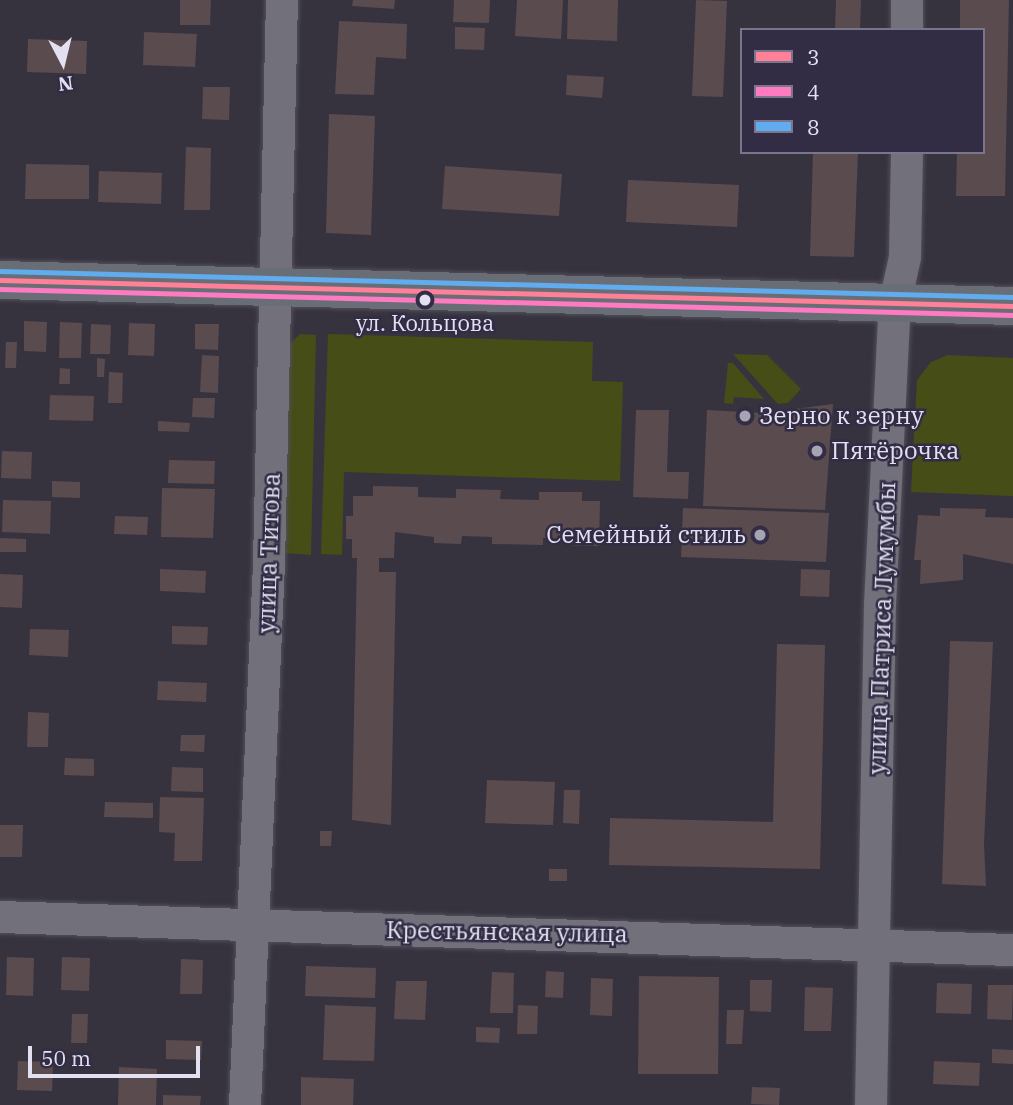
<!DOCTYPE html>
<html>
<head>
<meta charset="utf-8">
<style>
  body { margin:0 }
  #map { position:relative; width:1013px; height:1105px; overflow:hidden; background:#36333f; font-family:"IBM Plex Serif",serif }
  div>[style] { position:absolute }
  [style*='--x'] { left:calc(var(--x)*1px); top:calc(var(--y)*1px); width:calc(var(--w)*1px); rotate:calc(var(--a)*1deg) }
  .green>* { inset:0; background:#464d17 }
  .building>* { inset:0; background:#5a4b4f }
  .roads { filter:drop-shadow(0 0 2px #524f5a) drop-shadow(0 0 2px #524f5a) }
  .minor>* { height:32px; margin:-16px; padding:0 16px; transform-origin:16px; border-radius:16px; background:#72707a }
  .major>* { height:38px; margin:-19px; padding:0 19px; transform-origin:19px; border-radius:19px; background:#696e76 }
  .bus-1>* { height:5px; margin:-2.5px; padding:0 2.5px; transform-origin:2.5px; border-radius:2.5px; background:#ff8098 }
  .bus-2>* { height:5px; margin:-2.5px; padding:0 2.5px; transform-origin:2.5px; border-radius:2.5px; background:#fe7ac1 }
  .bus-3>* { height:5px; margin:-2.5px; padding:0 2.5px; transform-origin:2.5px; border-radius:2.5px; background:#60acee }
  .dots>* { width:19px; height:19px; translate:-50% -50%; box-sizing:border-box; border:4px solid #322d45; border-radius:50% }
  span { translate:-50% -50%; white-space:nowrap; text-align:center; line-height:1.15; -webkit-text-stroke:5px #322d45; paint-order:stroke }
  .bus-label { font-size:22px; color:#e3e1f1 }
  .poi-label { font-size:24px; color:#e3e1f1 }
  .left { translate:0 -50%; text-align:left }
  .right { translate:-100% -50%; text-align:right }
  .street-label { font-size:24px; color:#e3e1f1 }
  .legend { position:absolute; left:740px; top:28px; width:245px; height:126px; box-sizing:border-box; background:#322d45; border:2px solid #79758a; margin:0; padding:9px 12px; list-style:none; font-size:21px; color:#e3e1f1 }
  .legend li { display:flex; align-items:center; gap:14px; height:35px }
  .legend b { width:35px; border:2px solid #79758a }
  .north { position:absolute; left:28px; top:28px; width:70px; height:70px; -webkit-text-stroke:5px #322d45; paint-order:stroke; rotate:173deg; font-size:19px; font-weight:700; line-height:28px; text-align:center; color:#e3e1f1 }
  .north::after { content:''; display:block; margin:auto; width:24px; height:32px; background:#e3e1f1; clip-path:polygon(50% 0,100% 100%,50% 72%,0 100%) }
  .scale { position:absolute; left:28px; top:1046px; width:172px; height:32px; box-sizing:border-box; border:4px solid #e3e1f1; border-top:0; padding-left:9px; font-size:21px; line-height:24px; white-space:nowrap; color:#e3e1f1; -webkit-text-stroke:5px #322d45; paint-order:stroke }
</style>
</head>
<body>
<div id="map">
  <div class="green">
    <i style="clip-path:polygon(300px 334px,316px 335px,311px 555px,282px 553px,288px 346px)"></i>
    <i style="clip-path:polygon(328px 334px,593px 342px,592px 381px,623px 382px,620px 481px,344px 472px,342px 555px,321px 554px)"></i>
    <i style="clip-path:polygon(733px 354px,767px 355px,801px 389px,788px 403px,778px 404px)"></i>
    <i style="clip-path:polygon(948px 355px,1013px 358px,1013px 496px,911px 492px,917px 380px,931px 362px)"></i>
    <i style="clip-path:polygon(728px 363px,733px 363px,764px 399px,734px 397px,733px 404px,724px 403px)"></i>
  </div>
  <div class="building">
    <i style="clip-path:polygon(180px 0,211px 0,210px 25px,180px 25px)"></i>
    <i style="clip-path:polygon(353px 0,395px 0,394px 9px,352px 6px)"></i>
    <i style="clip-path:polygon(454px 0,490px 0,489px 23px,453px 22px)"></i>
    <i style="clip-path:polygon(517px 0,563px 0,561px 39px,515px 36px)"></i>
    <i style="clip-path:polygon(568px 0,618px 0,617px 41px,567px 39px)"></i>
    <i style="clip-path:polygon(696px 0,727px 1px,723px 97px,692px 96px)"></i>
    <i style="clip-path:polygon(836px 0,861px 0,860px 30px,835px 30px)"></i>
    <i style="clip-path:polygon(960px 0,1009px 0,1005px 196px,956px 196px,957px 152px,983px 152px,983px 30px,960px 30px)"></i>
    <i style="clip-path:polygon(339px 21px,407px 24px,406px 59px,376px 57px,374px 95px,335px 94px)"></i>
    <i style="clip-path:polygon(455px 27px,485px 28px,484px 50px,455px 49px)"></i>
    <i style="clip-path:polygon(144px 32px,197px 34px,195px 67px,143px 65px)"></i>
    <i style="clip-path:polygon(28px 39px,87px 41px,86px 74px,27px 72px)"></i>
    <i style="clip-path:polygon(567px 75px,604px 77px,602px 98px,566px 95px)"></i>
    <i style="clip-path:polygon(203px 87px,230px 87px,229px 120px,202px 119px)"></i>
    <i style="clip-path:polygon(329px 114px,375px 116px,371px 235px,326px 233px)"></i>
    <i style="clip-path:polygon(186px 147px,211px 148px,210px 210px,184px 210px)"></i>
    <i style="clip-path:polygon(813px 152px,858px 152px,854px 257px,810px 256px)"></i>
    <i style="clip-path:polygon(26px 164px,89px 165px,89px 199px,25px 199px)"></i>
    <i style="clip-path:polygon(445px 166px,562px 174px,559px 216px,442px 209px)"></i>
    <i style="clip-path:polygon(99px 171px,162px 173px,161px 204px,98px 202px)"></i>
    <i style="clip-path:polygon(628px 180px,739px 185px,737px 227px,626px 222px)"></i>
    <i style="clip-path:polygon(24px 321px,47px 322px,46px 352px,24px 351px)"></i>
    <i style="clip-path:polygon(60px 322px,82px 323px,81px 358px,59px 358px)"></i>
    <i style="clip-path:polygon(129px 323px,155px 324px,154px 356px,128px 355px)"></i>
    <i style="clip-path:polygon(91px 324px,111px 325px,110px 354px,90px 354px)"></i>
    <i style="clip-path:polygon(195px 324px,219px 324px,218px 350px,195px 349px)"></i>
    <i style="clip-path:polygon(6px 342px,17px 342px,16px 368px,5px 368px)"></i>
    <i style="clip-path:polygon(202px 355px,219px 356px,218px 393px,200px 392px)"></i>
    <i style="clip-path:polygon(97px 358px,105px 359px,104px 377px,97px 377px)"></i>
    <i style="clip-path:polygon(60px 368px,70px 369px,70px 384px,59px 384px)"></i>
    <i style="clip-path:polygon(109px 372px,123px 373px,122px 403px,108px 403px)"></i>
    <i style="clip-path:polygon(50px 395px,94px 396px,93px 421px,49px 420px)"></i>
    <i style="clip-path:polygon(193px 398px,215px 398px,214px 418px,192px 417px)"></i>
    <i style="clip-path:polygon(833px 404px,825px 510px,703px 506px,707px 410px,764px 413px)"></i>
    <i style="clip-path:polygon(636px 410px,669px 410px,667px 472px,689px 472px,688px 499px,633px 497px)"></i>
    <i style="clip-path:polygon(158px 421px,190px 423px,189px 432px,158px 431px)"></i>
    <i style="clip-path:polygon(2px 451px,32px 452px,31px 479px,1px 478px)"></i>
    <i style="clip-path:polygon(169px 460px,215px 461px,214px 484px,168px 483px)"></i>
    <i style="clip-path:polygon(52px 481px,80px 482px,80px 498px,52px 497px)"></i>
    <i style="clip-path:polygon(373px 486px,418px 487px,418px 497px,456px 498px,456px 489px,501px 490px,500px 499px,539px 500px,539px 492px,582px 492px,582px 501px,600px 501px,599px 546px,573px 546px,573px 539px,543px 538px,543px 545px,492px 544px,492px 537px,462px 536px,461px 544px,434px 543px,434px 537px,395px 532px,394px 558px,379px 558px,379px 572px,396px 572px,391px 825px,352px 820px,357px 558px,352px 558px,352px 539px,346px 539px,346px 516px,353px 516px,353px 496px,373px 496px)"></i>
    <i style="clip-path:polygon(162px 488px,215px 489px,213px 538px,161px 537px)"></i>
    <i style="clip-path:polygon(3px 500px,51px 501px,50px 534px,2px 532px)"></i>
    <i style="clip-path:polygon(683px 508px,829px 513px,826px 562px,681px 557px)"></i>
    <i style="clip-path:polygon(940px 508px,986px 509px,985px 517px,1013px 518px,1013px 564px,963px 554px,963px 580px,920px 584px,921px 560px,914px 560px,918px 515px,940px 516px)"></i>
    <i style="clip-path:polygon(115px 516px,148px 517px,147px 535px,114px 534px)"></i>
    <i style="clip-path:polygon(0 538px,26px 539px,26px 552px,0 552px)"></i>
    <i style="clip-path:polygon(160px 569px,206px 571px,205px 593px,160px 591px)"></i>
    <i style="clip-path:polygon(801px 569px,830px 570px,829px 597px,800px 596px)"></i>
    <i style="clip-path:polygon(0 574px,23px 575px,22px 608px,0 607px)"></i>
    <i style="clip-path:polygon(172px 626px,208px 627px,207px 645px,172px 644px)"></i>
    <i style="clip-path:polygon(30px 629px,69px 630px,68px 657px,29px 655px)"></i>
    <i style="clip-path:polygon(950px 641px,993px 642px,984px 844px,986px 886px,942px 884px)"></i>
    <i style="clip-path:polygon(777px 644px,825px 645px,820px 869px,609px 865px,610px 818px,773px 822px)"></i>
    <i style="clip-path:polygon(158px 681px,207px 683px,206px 702px,157px 700px)"></i>
    <i style="clip-path:polygon(28px 712px,49px 713px,48px 747px,27px 747px)"></i>
    <i style="clip-path:polygon(181px 735px,205px 735px,204px 752px,180px 751px)"></i>
    <i style="clip-path:polygon(65px 758px,94px 759px,94px 776px,64px 775px)"></i>
    <i style="clip-path:polygon(172px 767px,203px 768px,203px 792px,171px 791px)"></i>
    <i style="clip-path:polygon(487px 780px,555px 782px,553px 825px,485px 823px)"></i>
    <i style="clip-path:polygon(564px 790px,580px 790px,579px 824px,563px 823px)"></i>
    <i style="clip-path:polygon(160px 797px,204px 798px,202px 861px,174px 861px,175px 833px,159px 832px)"></i>
    <i style="clip-path:polygon(105px 802px,153px 803px,153px 818px,104px 817px)"></i>
    <i style="clip-path:polygon(0 825px,23px 825px,22px 857px,0 857px)"></i>
    <i style="clip-path:polygon(320px 831px,332px 831px,331px 846px,320px 846px)"></i>
    <i style="clip-path:polygon(549px 869px,567px 869px,567px 881px,549px 881px)"></i>
    <i style="clip-path:polygon(7px 957px,34px 958px,33px 996px,6px 995px)"></i>
    <i style="clip-path:polygon(62px 957px,90px 958px,89px 991px,61px 990px)"></i>
    <i style="clip-path:polygon(181px 959px,203px 960px,202px 994px,180px 994px)"></i>
    <i style="clip-path:polygon(306px 966px,376px 968px,375px 998px,305px 996px)"></i>
    <i style="clip-path:polygon(546px 971px,564px 972px,563px 998px,545px 997px)"></i>
    <i style="clip-path:polygon(492px 972px,514px 973px,513px 1013px,490px 1013px)"></i>
    <i style="clip-path:polygon(639px 976px,719px 977px,718px 1074px,638px 1074px)"></i>
    <i style="clip-path:polygon(591px 978px,613px 979px,612px 1016px,590px 1015px)"></i>
    <i style="clip-path:polygon(750px 980px,772px 980px,771px 1012px,750px 1011px)"></i>
    <i style="clip-path:polygon(396px 981px,427px 981px,425px 1020px,394px 1019px)"></i>
    <i style="clip-path:polygon(937px 983px,972px 984px,971px 1014px,936px 1013px)"></i>
    <i style="clip-path:polygon(988px 985px,1013px 985px,1012px 1020px,987px 1019px)"></i>
    <i style="clip-path:polygon(805px 987px,833px 988px,831px 1031px,804px 1031px)"></i>
    <i style="clip-path:polygon(325px 1005px,376px 1007px,374px 1061px,323px 1060px)"></i>
    <i style="clip-path:polygon(518px 1005px,538px 1006px,537px 1034px,517px 1034px)"></i>
    <i style="clip-path:polygon(727px 1010px,744px 1010px,742px 1044px,726px 1044px)"></i>
    <i style="clip-path:polygon(72px 1014px,88px 1014px,87px 1043px,71px 1043px)"></i>
    <i style="clip-path:polygon(476px 1027px,500px 1028px,499px 1043px,476px 1042px)"></i>
    <i style="clip-path:polygon(166px 1040px,202px 1041px,201px 1060px,166px 1059px)"></i>
    <i style="clip-path:polygon(992px 1049px,1013px 1050px,1013px 1064px,992px 1063px)"></i>
    <i style="clip-path:polygon(18px 1061px,53px 1062px,52px 1091px,17px 1090px)"></i>
    <i style="clip-path:polygon(934px 1061px,980px 1063px,979px 1086px,933px 1084px)"></i>
    <i style="clip-path:polygon(119px 1067px,157px 1069px,156px 1105px,118px 1105px)"></i>
    <i style="clip-path:polygon(301px 1077px,354px 1079px,353px 1105px,301px 1105px)"></i>
    <i style="clip-path:polygon(752px 1087px,780px 1088px,779px 1105px,751px 1104px)"></i>
    <i style="clip-path:polygon(163px 1095px,201px 1096px,200px 1105px,163px 1105px)"></i>
  </div>
  <div class="roads">
    <div class="minor">
      <i style="--x:907;--y:0;--w:30;--a:90"></i>
      <i style="--x:0;--y:917;--w:1014;--a:1.87"></i>
      <i style="--x:245;--y:1105;--w:543;--a:-87.46"></i>
      <i style="--x:269;--y:563;--w:563;--a:-88.68"></i>
      <i style="--x:871;--y:1105;--w:500;--a:-88.97"></i>
      <i style="--x:880;--y:605;--w:302;--a:-87.2"></i>
      <i style="--x:895;--y:303;--w:47;--a:-77.7"></i>
      <i style="--x:905;--y:257;--w:105;--a:-88.9"></i>
    </div>
    <div class="major">
      <i style="--x:0;--y:280;--w:1013;--a:1.47"></i>
    </div>
  </div>
  <div class="bus-1">
    <i style="--x:0;--y:280;--w:1013;--a:1.47"></i>
  </div>
  <div class="bus-2">
    <i style="--x:0;--y:289;--w:1013;--a:1.47"></i>
  </div>
  <div class="bus-3">
    <i style="--x:0;--y:271;--w:1013;--a:1.47"></i>
  </div>
  <div class="dots">
    <i style="left:425px;top:300px;background:#e3e1f1"></i>
    <i style="left:745px;top:416px;background:#a6a4b3"></i>
    <i style="left:817px;top:451px;background:#a6a4b3"></i>
    <i style="left:760px;top:535px;background:#a6a4b3"></i>
  </div>
  <div class="bus-label">
    <span style="left:425px;top:323px">ул. Кольцова</span>
  </div>
  <div class="poi-label">
    <span class="left" style="left:759px;top:416px">Зерно к зерну</span>
    <span class="left" style="left:831px;top:451px">Пятёрочка</span>
    <span class="right" style="left:746px;top:535px">Семейный стиль</span>
  </div>
  <div class="street-label">
    <span style="left:269px;top:553px;rotate:-88deg">улица Титова</span>
    <span style="left:882px;top:628px;rotate:-88deg">улица Патриса Лумумбы</span>
    <span style="left:507px;top:932px;rotate:1deg">Крестьянская улица</span>
  </div>
  <ul class="legend">
  <li><b style="height:9px;background:#ff8098"></b>3</li>
  <li><b style="height:9px;background:#fe7ac1"></b>4</li>
  <li><b style="height:9px;background:#60acee"></b>8</li>
  </ul>
  <div class="north">N</div>
  <div class="scale">50 m</div>
</div>
</body>
</html>
